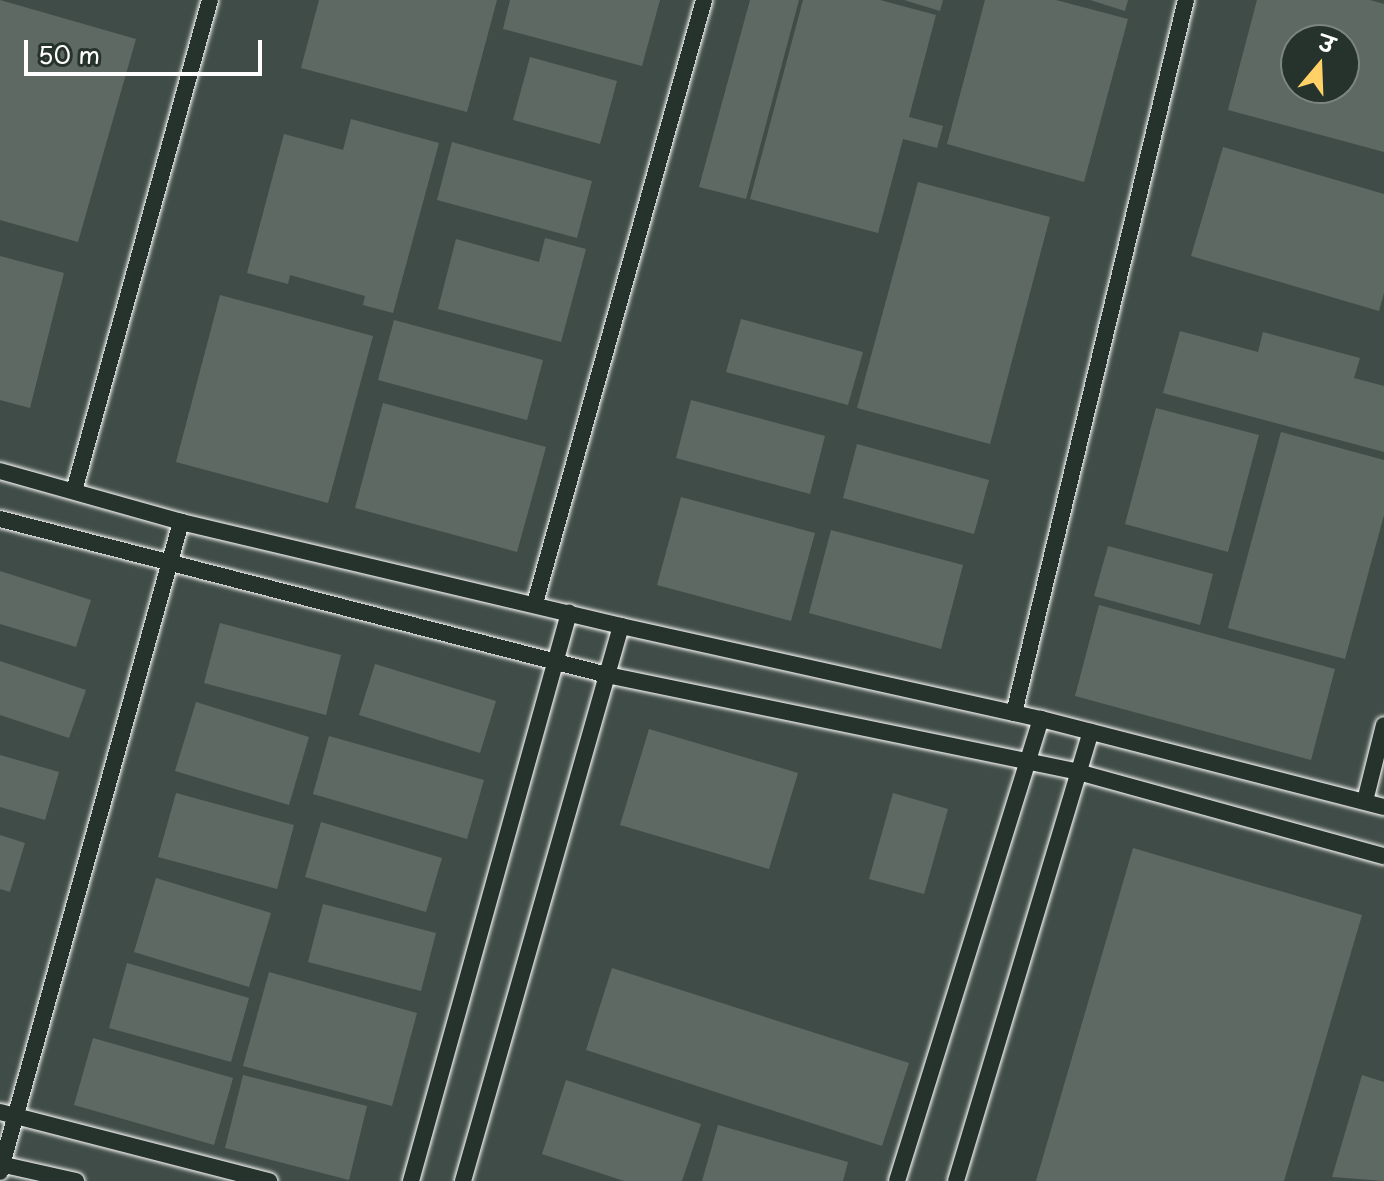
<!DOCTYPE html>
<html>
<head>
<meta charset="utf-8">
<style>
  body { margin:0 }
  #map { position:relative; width:1384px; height:1181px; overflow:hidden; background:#333f3a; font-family:"Playpen Sans","Playpen Sans Deva",sans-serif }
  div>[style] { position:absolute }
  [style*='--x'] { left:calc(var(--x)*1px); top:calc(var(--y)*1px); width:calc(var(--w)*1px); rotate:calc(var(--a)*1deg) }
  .built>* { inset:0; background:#404c47 }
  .building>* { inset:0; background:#5f6964 }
  .roads { filter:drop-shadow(0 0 2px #fff) drop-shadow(0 0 2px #fff) }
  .lane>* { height:16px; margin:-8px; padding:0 8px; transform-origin:8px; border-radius:8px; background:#26332d }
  span { translate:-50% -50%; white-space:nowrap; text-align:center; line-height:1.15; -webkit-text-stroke:6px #26332d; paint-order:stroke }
  .north { position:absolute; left:1280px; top:24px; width:80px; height:80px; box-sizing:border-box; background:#26332d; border:2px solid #7d8581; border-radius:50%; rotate:19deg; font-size:22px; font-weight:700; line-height:32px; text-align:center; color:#fff }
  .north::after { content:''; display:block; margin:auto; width:28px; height:36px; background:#ffd166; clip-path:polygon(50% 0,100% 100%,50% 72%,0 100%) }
  .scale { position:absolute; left:24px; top:40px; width:238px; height:36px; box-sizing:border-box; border:4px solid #fff; border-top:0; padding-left:10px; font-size:24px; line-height:28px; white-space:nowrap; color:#fff; -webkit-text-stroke:6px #26332d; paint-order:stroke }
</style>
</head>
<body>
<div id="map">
  <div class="built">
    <i style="clip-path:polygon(evenodd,0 0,1384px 0,1384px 1181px,0 1181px,0 0,1296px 40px,1344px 40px,1344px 88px,1296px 88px,1296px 40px)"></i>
  </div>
  <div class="building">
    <i style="clip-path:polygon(0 0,136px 39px,78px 242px,0 220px)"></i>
    <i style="clip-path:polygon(319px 0,497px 0,467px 112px,301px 68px)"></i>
    <i style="clip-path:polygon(510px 0,660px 0,642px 66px,503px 29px)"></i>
    <i style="clip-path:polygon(750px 0,799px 0,746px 199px,699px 187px)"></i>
    <i style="clip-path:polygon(803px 0,880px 0,936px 15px,909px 117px,943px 126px,937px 148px,903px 139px,878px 233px,750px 199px)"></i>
    <i style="clip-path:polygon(904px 0,943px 0,940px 11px)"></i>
    <i style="clip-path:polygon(985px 0,1056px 0,1128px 19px,1084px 182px,947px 144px)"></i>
    <i style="clip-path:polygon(1090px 0,1128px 0,1125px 11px)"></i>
    <i style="clip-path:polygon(evenodd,1257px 0,1370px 0,1384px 4px,1384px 152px,1228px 110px,1257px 0,1296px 40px,1344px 40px,1344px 88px,1296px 88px,1296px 40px)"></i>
    <i style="clip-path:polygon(530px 57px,617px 81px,600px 144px,513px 120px)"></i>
    <i style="clip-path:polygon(351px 119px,439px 143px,393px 313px,363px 305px,365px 296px,290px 275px,288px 284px,247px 273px,284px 134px,343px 150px)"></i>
    <i style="clip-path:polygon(452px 142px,592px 181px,577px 238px,437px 200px)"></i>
    <i style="clip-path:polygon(1223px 147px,1384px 194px,1384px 293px,1379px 311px,1191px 256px)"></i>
    <i style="clip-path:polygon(918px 182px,1050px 217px,990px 444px,857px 408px)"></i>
    <i style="clip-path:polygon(545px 238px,586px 249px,561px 342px,438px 309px,456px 239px,539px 262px)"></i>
    <i style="clip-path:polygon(0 256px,64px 273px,30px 408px,0 400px)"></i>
    <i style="clip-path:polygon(220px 295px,373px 336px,328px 503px,176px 462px)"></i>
    <i style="clip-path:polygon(741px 319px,863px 352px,848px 405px,726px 372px)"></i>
    <i style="clip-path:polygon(394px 320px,543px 360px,527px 420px,378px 380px)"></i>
    <i style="clip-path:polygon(1180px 331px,1258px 352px,1263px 332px,1360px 358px,1354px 378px,1384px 386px,1384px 452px,1163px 393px)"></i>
    <i style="clip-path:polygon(691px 400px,825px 436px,810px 494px,676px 458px)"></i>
    <i style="clip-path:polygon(383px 403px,546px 447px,517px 552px,355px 508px)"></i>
    <i style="clip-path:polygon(1156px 408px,1259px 435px,1228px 552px,1125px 524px)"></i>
    <i style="clip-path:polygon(1281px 432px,1384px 460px,1384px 515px,1345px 659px,1228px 628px)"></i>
    <i style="clip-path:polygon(857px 444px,989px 480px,974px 534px,843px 498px)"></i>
    <i style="clip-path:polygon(681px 497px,815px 533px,791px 621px,657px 585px)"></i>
    <i style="clip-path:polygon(831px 530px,963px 565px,941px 649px,809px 613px)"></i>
    <i style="clip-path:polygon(1108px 546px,1213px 574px,1200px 625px,1094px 596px)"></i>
    <i style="clip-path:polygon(0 571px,91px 600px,76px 647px,0 624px)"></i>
    <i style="clip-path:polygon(1099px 605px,1335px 669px,1311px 760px,1075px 696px)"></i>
    <i style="clip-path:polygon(220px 623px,341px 655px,326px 715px,204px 683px)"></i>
    <i style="clip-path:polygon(0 661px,86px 690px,69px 738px,0 715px)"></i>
    <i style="clip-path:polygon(375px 664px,496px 701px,480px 753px,359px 715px)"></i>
    <i style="clip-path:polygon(196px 702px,309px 737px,289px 805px,175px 771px)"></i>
    <i style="clip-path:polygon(649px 729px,798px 773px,769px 869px,620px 825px)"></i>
    <i style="clip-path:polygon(329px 736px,484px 780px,467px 839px,313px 794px)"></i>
    <i style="clip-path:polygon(0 755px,59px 772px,45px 820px,0 807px)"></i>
    <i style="clip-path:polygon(176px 793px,294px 825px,277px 889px,158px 857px)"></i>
    <i style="clip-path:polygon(893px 793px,948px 809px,924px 894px,869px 879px)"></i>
    <i style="clip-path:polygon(321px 822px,442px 858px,426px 912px,305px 877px)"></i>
    <i style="clip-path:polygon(0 835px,25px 843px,10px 892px,0 889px)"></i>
    <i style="clip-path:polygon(1133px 848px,1362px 915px,1284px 1181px,1036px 1181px)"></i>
    <i style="clip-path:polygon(156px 878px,271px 913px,249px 987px,134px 952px)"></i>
    <i style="clip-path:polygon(323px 904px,436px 933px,421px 991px,308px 962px)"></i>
    <i style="clip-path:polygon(127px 963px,249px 998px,231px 1062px,109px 1028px)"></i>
    <i style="clip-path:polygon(612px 968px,909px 1063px,882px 1146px,586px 1050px)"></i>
    <i style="clip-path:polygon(269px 972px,417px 1013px,392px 1106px,243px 1066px)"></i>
    <i style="clip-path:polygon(93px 1038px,233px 1078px,214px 1145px,74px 1105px)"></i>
    <i style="clip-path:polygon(243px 1075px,367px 1106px,349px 1180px,225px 1148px)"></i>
    <i style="clip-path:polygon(1362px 1075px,1384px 1082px,1384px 1181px,1332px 1177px)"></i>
    <i style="clip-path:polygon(566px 1080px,701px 1124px,682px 1181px,624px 1181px,542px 1154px)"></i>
    <i style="clip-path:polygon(718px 1125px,848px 1162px,843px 1181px,702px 1181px)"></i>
  </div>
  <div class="roads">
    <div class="lane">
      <i style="--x:0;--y:471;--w:188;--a:15.7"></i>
      <i style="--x:181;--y:522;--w:452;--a:13.3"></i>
      <i style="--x:621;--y:626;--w:430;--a:12.5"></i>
      <i style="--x:1041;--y:719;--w:354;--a:14.4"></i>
      <i style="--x:74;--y:491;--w:509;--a:-74.52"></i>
      <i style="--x:0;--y:519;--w:627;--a:14.41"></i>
      <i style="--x:607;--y:675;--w:481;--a:11.6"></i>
      <i style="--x:1078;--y:772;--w:317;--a:15.4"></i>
      <i style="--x:535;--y:603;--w:626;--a:-74.34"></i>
      <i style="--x:1014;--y:713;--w:733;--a:-76.44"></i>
      <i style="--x:1365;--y:801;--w:78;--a:-76"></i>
      <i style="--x:0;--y:1112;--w:278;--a:14.4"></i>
      <i style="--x:0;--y:1164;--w:78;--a:12.6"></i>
      <i style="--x:0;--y:1172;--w:675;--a:-74.44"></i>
      <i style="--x:411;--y:1181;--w:590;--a:-74.46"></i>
      <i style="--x:463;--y:1181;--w:577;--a:-74.11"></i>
      <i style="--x:897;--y:1181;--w:484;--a:-72.7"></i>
      <i style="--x:956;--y:1181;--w:469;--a:-73.3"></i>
    </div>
  </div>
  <div class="north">उ</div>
  <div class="scale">50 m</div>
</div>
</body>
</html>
